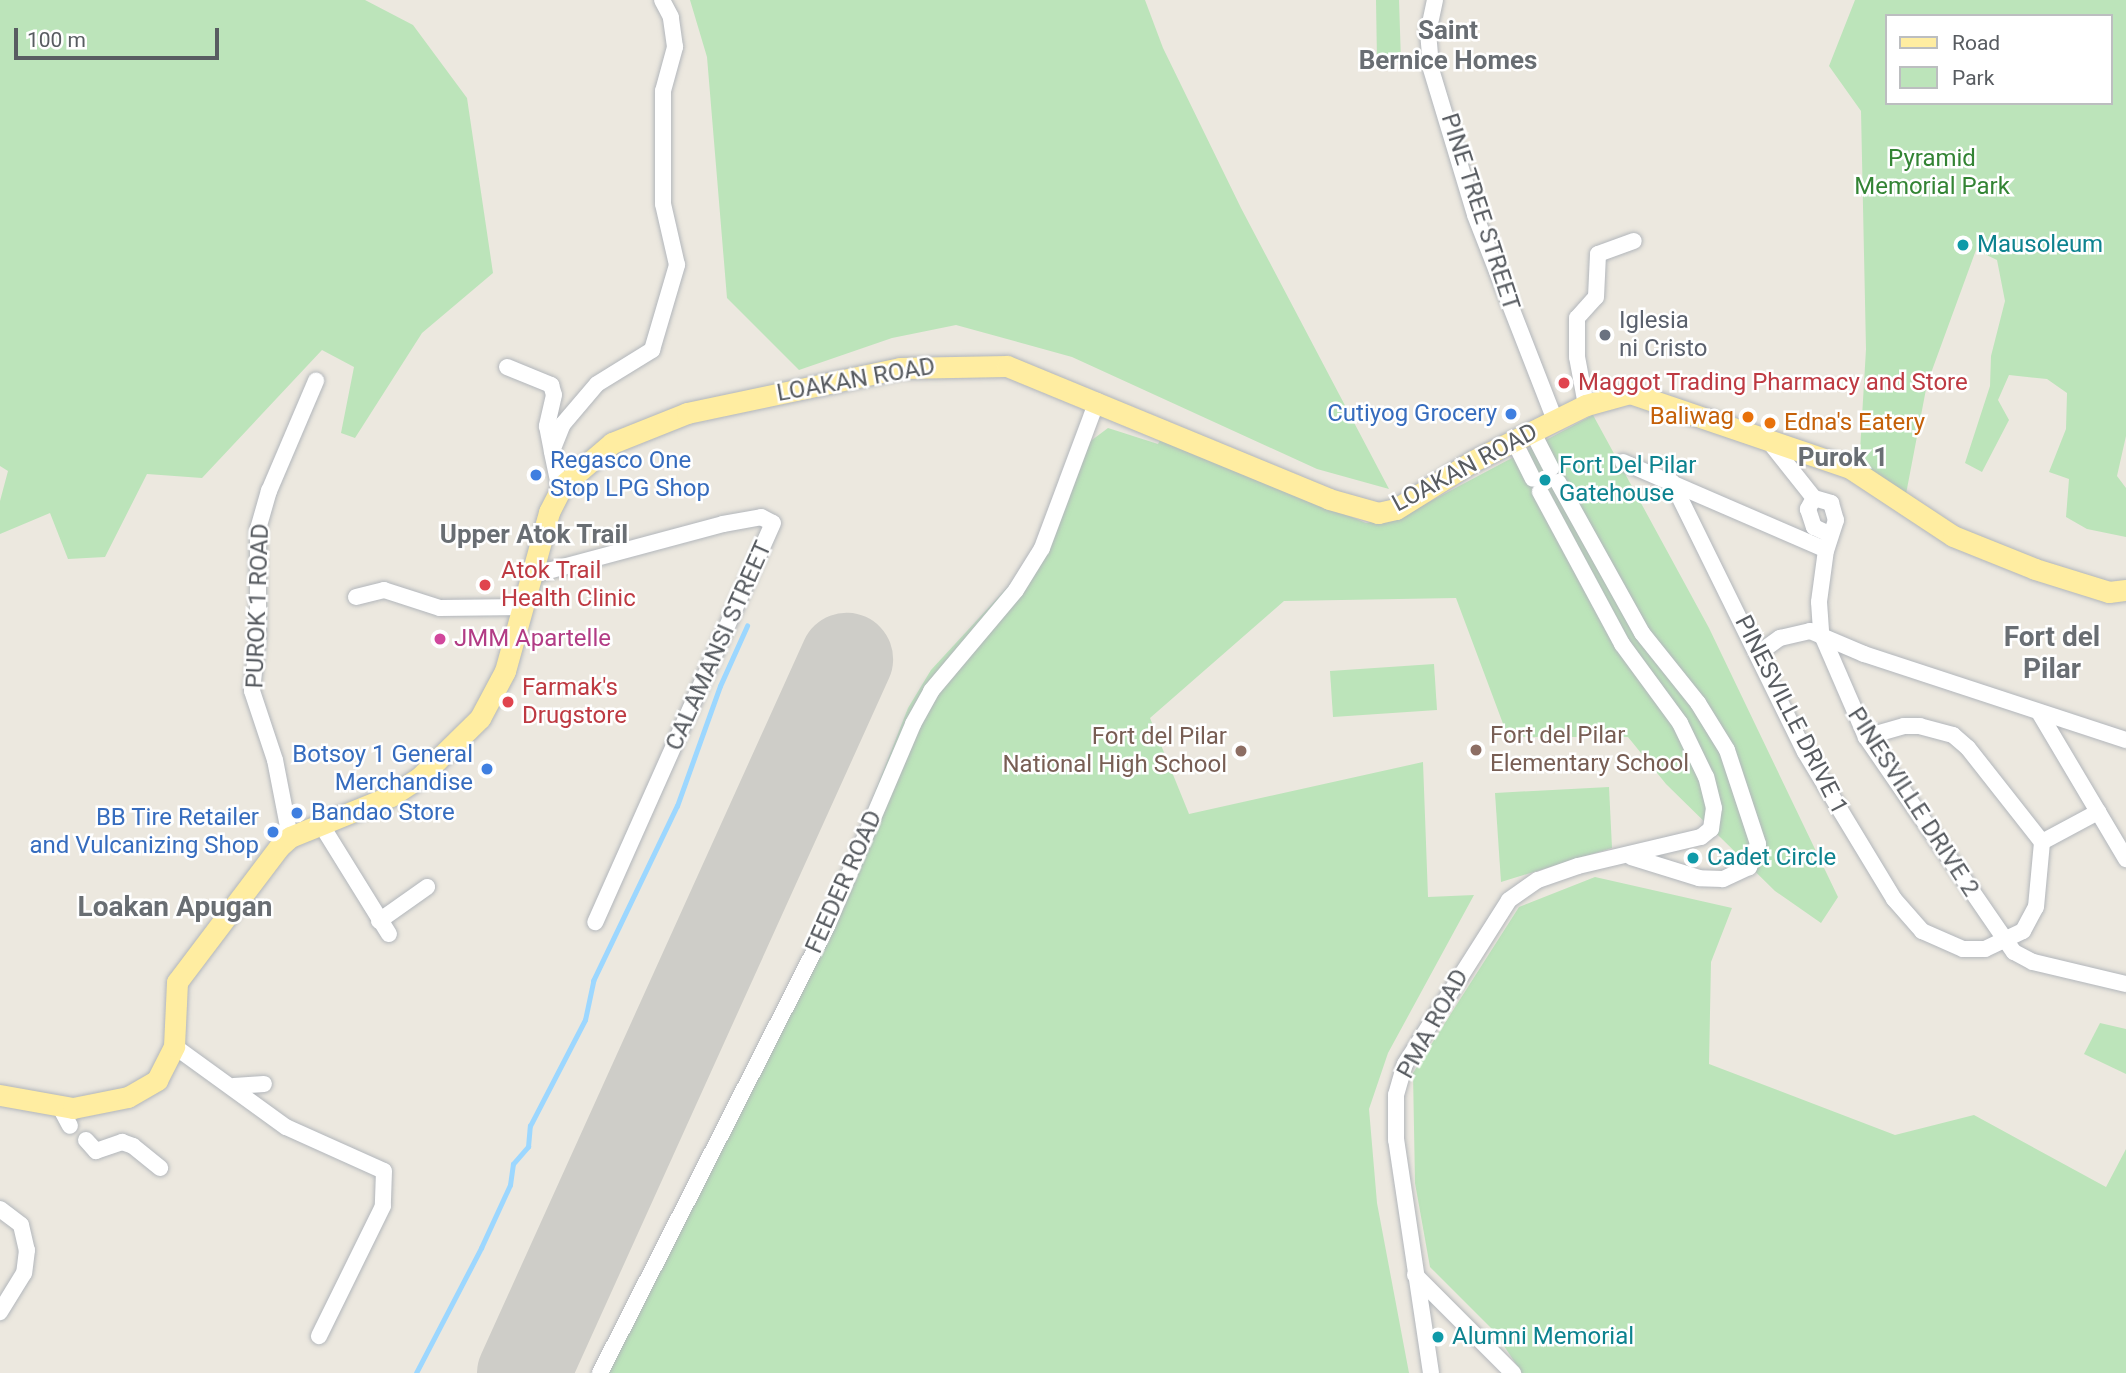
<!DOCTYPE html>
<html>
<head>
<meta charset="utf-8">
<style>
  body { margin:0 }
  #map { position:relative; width:2126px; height:1373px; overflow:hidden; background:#ece8df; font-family:Roboto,sans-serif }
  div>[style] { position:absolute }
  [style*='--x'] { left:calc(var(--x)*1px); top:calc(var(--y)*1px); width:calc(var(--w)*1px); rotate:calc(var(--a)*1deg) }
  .green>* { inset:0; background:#bce4ba }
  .stream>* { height:4.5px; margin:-2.25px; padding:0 2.25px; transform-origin:2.25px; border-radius:2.25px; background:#9cd7ff }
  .runway>* { height:93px; margin:-46.5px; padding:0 46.5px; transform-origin:46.5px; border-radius:46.5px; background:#cecdc8 }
  .roads { filter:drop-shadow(0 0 2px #b2b6bb) drop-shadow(0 0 2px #b2b6bb) }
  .minor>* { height:16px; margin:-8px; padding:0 8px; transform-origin:8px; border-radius:8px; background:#fff }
  .major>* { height:21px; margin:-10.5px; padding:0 10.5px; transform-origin:10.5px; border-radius:10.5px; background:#ffeda1 }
  .dots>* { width:19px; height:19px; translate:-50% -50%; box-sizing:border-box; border:4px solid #fff; border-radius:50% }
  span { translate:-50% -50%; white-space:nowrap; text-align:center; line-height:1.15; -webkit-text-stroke:5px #fff; paint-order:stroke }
  .park-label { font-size:24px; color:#338434 }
  .street-label { font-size:24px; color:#585c61 }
  .culture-label { font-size:24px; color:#0d838f }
  .left { translate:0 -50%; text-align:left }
  .worship-label { font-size:24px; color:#5b616d }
  .health-label { font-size:24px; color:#be3a42 }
  .shop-label { font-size:24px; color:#366cbe }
  .right { translate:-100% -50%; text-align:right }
  .food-label { font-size:24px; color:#c56008 }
  .hotel-label { font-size:24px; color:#b23c85 }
  .education-label { font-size:24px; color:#785e54 }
  .neighbourhood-label { font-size:26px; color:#696e73; font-weight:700 }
  .quarter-label { font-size:28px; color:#696e73; font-weight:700 }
  .legend { position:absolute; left:1885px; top:14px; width:228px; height:91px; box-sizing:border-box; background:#fff; border:2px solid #bcbec0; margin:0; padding:9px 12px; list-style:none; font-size:21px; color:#585c61 }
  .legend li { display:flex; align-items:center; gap:14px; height:35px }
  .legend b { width:35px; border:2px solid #bcbec0 }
  .scale { position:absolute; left:14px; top:28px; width:205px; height:32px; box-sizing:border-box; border:4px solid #585c61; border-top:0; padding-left:9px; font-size:21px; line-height:24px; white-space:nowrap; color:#585c61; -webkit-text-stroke:5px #fff; paint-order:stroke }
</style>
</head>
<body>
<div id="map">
  <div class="green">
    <i style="clip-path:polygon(0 0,365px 0,413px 25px,467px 98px,493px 273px,422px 333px,355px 438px,341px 433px,354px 367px,322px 350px,202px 478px,147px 474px,105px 557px,68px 559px,50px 513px,0 534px,0 501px,8px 471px,0 466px)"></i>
    <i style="clip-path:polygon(690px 0,1145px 0,1163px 48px,1241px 208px,1389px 489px,1317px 469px,1072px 357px,956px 325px,892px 338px,799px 370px,727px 298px,707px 57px)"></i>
    <i style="clip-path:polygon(1376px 0,1399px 0,1401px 62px,1377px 61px)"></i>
    <i style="clip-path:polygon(evenodd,1855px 0,2126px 0,2126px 436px,2117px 476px,2126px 488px,2126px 537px,2087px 529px,2066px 517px,2069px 479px,2049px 472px,2066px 429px,2067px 393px,2047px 379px,2009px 375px,1998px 400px,2009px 420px,1982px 472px,1965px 463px,1990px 386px,1991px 356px,2005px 301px,1997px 260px,1976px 250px,1927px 384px,1906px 494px,1859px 468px,1866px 349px,1861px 111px,1829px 66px,1855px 0,1886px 16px,2110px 16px,2110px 103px,1886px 103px,1886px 16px)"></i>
    <i style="clip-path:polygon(1593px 415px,1709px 628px,1838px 897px,1821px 923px,1775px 891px,1666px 784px,1628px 737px,1508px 737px,1456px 598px,1284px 601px,1150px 718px,1189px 814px,1423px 762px,1428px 897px,1474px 895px,1388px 1053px,1369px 1109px,1377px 1203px,1409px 1373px,592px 1373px,826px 917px,908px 708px,931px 670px,1015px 579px,1043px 531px,1076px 452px,1108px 428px,1158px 444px,1161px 438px,1366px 523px,1399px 518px)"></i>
    <i style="clip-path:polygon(1434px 664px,1437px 710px,1333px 717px,1330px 671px)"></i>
    <i style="clip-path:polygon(1609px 787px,1612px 848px,1501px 882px,1495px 793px)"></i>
    <i style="clip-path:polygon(1595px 877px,1732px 908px,1711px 962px,1709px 1064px,1895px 1135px,1974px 1115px,2106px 1187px,2126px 1149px,2126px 1373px,1522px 1373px,1494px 1331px,1430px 1267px,1415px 1183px,1413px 1073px,1519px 907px)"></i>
    <i style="clip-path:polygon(2100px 1023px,2126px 1029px,2126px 1074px,2084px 1054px)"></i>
  </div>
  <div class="stream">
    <i style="--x:416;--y:1373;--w:141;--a:-62.5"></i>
    <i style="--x:481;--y:1248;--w:69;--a:-65.3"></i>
    <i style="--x:510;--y:1185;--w:21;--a:-82"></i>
    <i style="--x:513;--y:1164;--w:23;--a:-49"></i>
    <i style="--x:528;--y:1147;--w:21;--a:-85"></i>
    <i style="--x:530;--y:1126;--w:119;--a:-62.6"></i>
    <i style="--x:585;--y:1020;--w:40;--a:-78"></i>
    <i style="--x:593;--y:981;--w:194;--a:-64.4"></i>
    <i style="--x:677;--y:806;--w:127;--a:-70.3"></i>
    <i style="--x:720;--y:686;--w:66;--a:-65.8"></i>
  </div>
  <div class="runway">
    <i style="--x:523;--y:1373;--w:784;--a:-65.66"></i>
  </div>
  <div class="roads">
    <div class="minor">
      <i style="--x:1435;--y:0;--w:33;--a:102"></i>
      <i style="--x:1428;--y:32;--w:37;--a:85"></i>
      <i style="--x:1431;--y:69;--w:152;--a:73.2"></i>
      <i style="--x:1475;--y:215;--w:220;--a:68.7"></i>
      <i style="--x:507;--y:367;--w:48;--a:22.2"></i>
      <i style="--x:551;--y:385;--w:10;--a:73"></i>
      <i style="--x:554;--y:395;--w:32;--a:103"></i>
      <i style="--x:547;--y:426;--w:25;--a:79"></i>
      <i style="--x:1586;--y:405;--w:49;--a:-100.6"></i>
      <i style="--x:1577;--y:357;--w:39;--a:-90"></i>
      <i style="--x:1577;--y:318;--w:28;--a:-48"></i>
      <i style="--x:1596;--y:297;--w:43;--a:-87.3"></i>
      <i style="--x:1598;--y:254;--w:38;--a:-20"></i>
      <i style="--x:1532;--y:431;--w:42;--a:62.8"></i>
      <i style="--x:1767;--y:439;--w:75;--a:51.5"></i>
      <i style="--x:1814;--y:498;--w:18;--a:16"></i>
      <i style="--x:1831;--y:503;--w:18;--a:74"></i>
      <i style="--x:1836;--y:520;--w:32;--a:108"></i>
      <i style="--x:1826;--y:550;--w:52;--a:97.7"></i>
      <i style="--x:1819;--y:602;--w:31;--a:86"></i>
      <i style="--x:1821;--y:633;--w:113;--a:66.6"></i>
      <i style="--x:1866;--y:737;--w:261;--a:55.5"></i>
      <i style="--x:2014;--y:952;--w:21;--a:28"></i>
      <i style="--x:2033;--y:962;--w:96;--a:13.3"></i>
      <i style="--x:1514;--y:441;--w:42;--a:63.4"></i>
      <i style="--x:1623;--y:462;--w:221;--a:23.4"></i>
      <i style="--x:1558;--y:482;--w:173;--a:60.9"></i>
      <i style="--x:1642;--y:633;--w:90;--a:51.3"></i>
      <i style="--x:1698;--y:703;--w:55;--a:58.3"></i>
      <i style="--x:1727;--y:750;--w:99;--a:71.7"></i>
      <i style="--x:1758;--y:844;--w:25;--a:111"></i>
      <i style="--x:1749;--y:867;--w:29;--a:155"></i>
      <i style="--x:1723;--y:879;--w:24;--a:-178"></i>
      <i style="--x:1699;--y:878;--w:71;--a:-162.8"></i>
      <i style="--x:1672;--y:482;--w:301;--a:63.8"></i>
      <i style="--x:1805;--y:752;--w:172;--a:58.8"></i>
      <i style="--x:1894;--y:899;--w:43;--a:48.8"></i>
      <i style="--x:1922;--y:931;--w:45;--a:23.7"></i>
      <i style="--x:1963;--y:949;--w:22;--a:0"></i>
      <i style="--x:1985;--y:949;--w:42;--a:-25.3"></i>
      <i style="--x:2023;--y:931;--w:27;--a:-62"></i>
      <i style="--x:2036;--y:907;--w:65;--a:-84.7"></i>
      <i style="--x:2042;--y:842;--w:120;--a:-128.2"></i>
      <i style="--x:1968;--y:748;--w:20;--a:-139"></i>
      <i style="--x:1953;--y:735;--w:34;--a:-165"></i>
      <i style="--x:1920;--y:726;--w:16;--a:180"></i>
      <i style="--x:1904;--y:726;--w:40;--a:164"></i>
      <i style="--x:560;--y:490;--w:40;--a:-102"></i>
      <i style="--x:552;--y:451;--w:29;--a:-68"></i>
      <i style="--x:563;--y:424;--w:52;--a:-49.6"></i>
      <i style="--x:597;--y:384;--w:65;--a:-31.7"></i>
      <i style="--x:652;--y:350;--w:89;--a:-73.6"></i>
      <i style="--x:677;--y:265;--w:63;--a:-102.9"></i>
      <i style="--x:663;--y:204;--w:113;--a:-90"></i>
      <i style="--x:663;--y:91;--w:46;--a:-74.7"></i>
      <i style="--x:675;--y:47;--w:30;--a:-98"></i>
      <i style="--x:671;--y:17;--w:19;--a:-118"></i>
      <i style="--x:1814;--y:498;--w:13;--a:119"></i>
      <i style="--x:1808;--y:509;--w:19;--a:72"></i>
      <i style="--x:1814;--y:527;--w:17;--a:25"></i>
      <i style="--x:533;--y:575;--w:197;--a:-15"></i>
      <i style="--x:723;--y:524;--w:39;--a:-10"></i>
      <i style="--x:761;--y:517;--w:13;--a:27"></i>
      <i style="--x:773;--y:523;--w:437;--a:114"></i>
      <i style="--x:356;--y:597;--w:29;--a:-14"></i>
      <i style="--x:384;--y:590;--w:59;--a:17.8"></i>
      <i style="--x:440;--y:608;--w:84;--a:-0.7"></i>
      <i style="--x:1759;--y:653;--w:26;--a:-36"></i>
      <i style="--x:1780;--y:638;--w:31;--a:-13"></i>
      <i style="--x:1810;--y:631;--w:59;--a:23.1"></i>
      <i style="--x:1864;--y:654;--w:276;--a:18.2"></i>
      <i style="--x:2040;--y:714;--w:169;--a:59.3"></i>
      <i style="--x:322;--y:826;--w:127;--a:58.2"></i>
      <i style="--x:290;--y:837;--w:78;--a:-101"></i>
      <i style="--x:275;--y:760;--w:73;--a:-108.4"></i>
      <i style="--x:252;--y:691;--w:56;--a:-83.9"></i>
      <i style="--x:258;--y:635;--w:106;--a:-90"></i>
      <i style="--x:258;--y:529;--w:40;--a:-74"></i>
      <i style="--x:269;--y:491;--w:120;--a:-66.9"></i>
      <i style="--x:2042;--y:842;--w:64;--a:-28.2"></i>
      <i style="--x:379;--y:921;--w:59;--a:-35.3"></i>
      <i style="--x:174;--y:1046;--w:138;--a:35.9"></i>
      <i style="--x:286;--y:1127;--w:107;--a:24.2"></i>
      <i style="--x:384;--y:1171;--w:35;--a:92"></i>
      <i style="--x:383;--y:1206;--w:145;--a:116.2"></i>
      <i style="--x:234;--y:1086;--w:30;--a:-4"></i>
      <i style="--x:61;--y:1109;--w:19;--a:62"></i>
      <i style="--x:86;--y:1140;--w:15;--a:48"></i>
      <i style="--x:96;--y:1151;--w:28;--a:-19"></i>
      <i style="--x:122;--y:1142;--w:12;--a:20"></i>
      <i style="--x:133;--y:1146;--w:35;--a:39"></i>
      <i style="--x:0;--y:1209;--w:26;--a:37"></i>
      <i style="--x:21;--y:1225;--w:26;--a:77"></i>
      <i style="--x:27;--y:1250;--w:23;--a:97"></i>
      <i style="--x:24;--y:1273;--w:46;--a:121.6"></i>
      <i style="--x:1415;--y:1275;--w:139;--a:45"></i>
      <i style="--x:600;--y:1373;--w:501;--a:-63.08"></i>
      <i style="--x:827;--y:926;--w:220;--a:-66.9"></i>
      <i style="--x:913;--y:724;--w:38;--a:-61"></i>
      <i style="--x:931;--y:691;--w:132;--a:-49.9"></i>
      <i style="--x:1016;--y:590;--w:49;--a:-58.2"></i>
      <i style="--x:1042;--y:548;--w:157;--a:-69.5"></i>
      <i style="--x:1431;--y:1373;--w:236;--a:-98.5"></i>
      <i style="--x:1396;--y:1140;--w:45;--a:-90"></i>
      <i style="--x:1396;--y:1095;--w:32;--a:-74"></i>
      <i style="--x:1405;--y:1064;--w:194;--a:-57.6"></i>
      <i style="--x:1509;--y:900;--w:35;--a:-35"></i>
      <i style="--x:1538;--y:880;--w:42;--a:-19.3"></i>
      <i style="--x:1578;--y:866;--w:126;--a:-13.3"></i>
      <i style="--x:1701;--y:837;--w:13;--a:-39"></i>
      <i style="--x:1711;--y:829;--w:21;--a:-82"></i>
      <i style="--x:1714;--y:808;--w:32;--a:-104"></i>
      <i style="--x:1706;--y:777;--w:60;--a:-115.7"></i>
      <i style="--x:1680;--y:723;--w:98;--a:-126.3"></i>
      <i style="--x:1622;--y:644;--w:173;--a:-118.3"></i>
    </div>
    <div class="major">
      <i style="--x:0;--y:1095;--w:74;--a:10.1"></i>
      <i style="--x:73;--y:1108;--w:56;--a:-11.3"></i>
      <i style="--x:128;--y:1097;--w:34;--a:-30"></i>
      <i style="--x:157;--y:1080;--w:38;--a:-63"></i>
      <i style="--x:174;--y:1046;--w:64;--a:-87.3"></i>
      <i style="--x:177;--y:982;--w:169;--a:-52.9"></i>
      <i style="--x:279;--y:847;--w:15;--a:-42"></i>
      <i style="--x:290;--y:837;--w:109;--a:-22.1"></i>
      <i style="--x:391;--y:796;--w:33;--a:-33"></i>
      <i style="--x:419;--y:778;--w:86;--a:-44.5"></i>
      <i style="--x:480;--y:718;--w:53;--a:-62"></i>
      <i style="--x:505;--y:671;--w:165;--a:-74.5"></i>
      <i style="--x:549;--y:512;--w:30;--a:-63"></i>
      <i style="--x:563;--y:485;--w:65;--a:-40.6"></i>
      <i style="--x:612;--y:443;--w:81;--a:-21.8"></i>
      <i style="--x:687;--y:413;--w:218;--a:-11.9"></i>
      <i style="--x:900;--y:368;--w:107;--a:-1.1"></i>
      <i style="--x:1007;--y:366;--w:348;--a:22.4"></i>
      <i style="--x:1329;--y:499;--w:51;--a:15.9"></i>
      <i style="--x:1378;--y:513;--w:18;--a:-13"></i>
      <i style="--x:1396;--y:509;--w:91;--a:-31.9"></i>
      <i style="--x:1473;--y:461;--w:126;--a:-26.4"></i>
      <i style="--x:1586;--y:405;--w:46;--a:-15.3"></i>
      <i style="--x:1630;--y:393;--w:232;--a:18.8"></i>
      <i style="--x:1850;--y:468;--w:123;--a:33.4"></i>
      <i style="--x:1953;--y:536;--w:88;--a:21.9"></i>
      <i style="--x:2035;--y:569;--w:77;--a:17.3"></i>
      <i style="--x:2109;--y:592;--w:17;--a:-7"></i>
    </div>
  </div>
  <div class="dots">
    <i style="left:1963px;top:245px;background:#0f9aa8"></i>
    <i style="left:1605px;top:335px;background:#6b7280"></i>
    <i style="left:1564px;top:383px;background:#e0444e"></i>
    <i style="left:1511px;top:414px;background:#3f7fe0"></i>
    <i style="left:1748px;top:417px;background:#e8710a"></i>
    <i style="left:1770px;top:423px;background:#e8710a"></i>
    <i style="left:536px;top:475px;background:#3f7fe0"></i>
    <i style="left:1545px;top:480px;background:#0f9aa8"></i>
    <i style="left:485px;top:585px;background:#e0444e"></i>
    <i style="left:440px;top:639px;background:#d1479c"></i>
    <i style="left:508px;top:702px;background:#e0444e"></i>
    <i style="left:1476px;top:750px;background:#8d6e63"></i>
    <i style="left:1241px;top:751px;background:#8d6e63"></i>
    <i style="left:487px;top:769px;background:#3f7fe0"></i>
    <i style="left:297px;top:813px;background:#3f7fe0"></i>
    <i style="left:273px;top:832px;background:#3f7fe0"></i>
    <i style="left:1693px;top:858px;background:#0f9aa8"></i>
    <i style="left:1438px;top:1337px;background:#0f9aa8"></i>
  </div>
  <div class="park-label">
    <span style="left:1932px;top:173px">Pyramid<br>Memorial Park</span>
  </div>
  <div class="street-label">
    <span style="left:1480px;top:212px;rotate:72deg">PINE TREE STREET</span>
    <span style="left:856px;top:380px;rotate:-10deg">LOAKAN ROAD</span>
    <span style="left:1465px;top:468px;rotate:-28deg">LOAKAN ROAD</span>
    <span style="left:258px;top:606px;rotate:-88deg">PUROK 1 ROAD</span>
    <span style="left:719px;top:646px;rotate:-66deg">CALAMANSI STREET</span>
    <span style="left:1791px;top:715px;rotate:63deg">PINESVILLE DRIVE 1</span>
    <span style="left:1913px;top:802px;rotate:57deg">PINESVILLE DRIVE 2</span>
    <span style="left:844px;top:882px;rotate:-66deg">FEEDER ROAD</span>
    <span style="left:1433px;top:1024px;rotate:-61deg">PMA ROAD</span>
  </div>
  <div class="culture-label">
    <span class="left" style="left:1977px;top:245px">Mausoleum</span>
    <span class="left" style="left:1559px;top:480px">Fort Del Pilar<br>Gatehouse</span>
    <span class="left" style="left:1707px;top:858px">Cadet Circle</span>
    <span class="left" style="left:1452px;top:1337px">Alumni Memorial</span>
  </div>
  <div class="worship-label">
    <span class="left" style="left:1619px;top:335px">Iglesia<br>ni Cristo</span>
  </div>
  <div class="health-label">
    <span class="left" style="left:1578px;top:383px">Maggot Trading Pharmacy and Store</span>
    <span class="left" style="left:501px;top:585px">Atok Trail<br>Health Clinic</span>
    <span class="left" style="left:522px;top:702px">Farmak's<br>Drugstore</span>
  </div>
  <div class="shop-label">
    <span class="right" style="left:1497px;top:414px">Cutiyog Grocery</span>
    <span class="left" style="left:550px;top:475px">Regasco One<br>Stop LPG Shop</span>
    <span class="right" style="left:473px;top:769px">Botsoy 1 General<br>Merchandise</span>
    <span class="left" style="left:311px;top:813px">Bandao Store</span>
    <span class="right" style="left:259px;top:832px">BB Tire Retailer<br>and Vulcanizing Shop</span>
  </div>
  <div class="food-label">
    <span class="right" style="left:1734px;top:417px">Baliwag</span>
    <span class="left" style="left:1784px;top:423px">Edna's Eatery</span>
  </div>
  <div class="hotel-label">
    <span class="left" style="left:454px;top:639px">JMM Apartelle</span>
  </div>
  <div class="education-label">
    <span class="left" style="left:1490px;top:750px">Fort del Pilar<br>Elementary School</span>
    <span class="right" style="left:1227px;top:751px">Fort del Pilar<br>National High School</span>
  </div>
  <div class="neighbourhood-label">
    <span style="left:1448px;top:46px">Saint<br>Bernice Homes</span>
    <span style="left:1843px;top:458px">Purok 1</span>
    <span style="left:534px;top:535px">Upper Atok Trail</span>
  </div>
  <div class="quarter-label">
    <span style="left:2052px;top:653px">Fort del<br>Pilar</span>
    <span style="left:175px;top:907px">Loakan Apugan</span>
  </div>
  <ul class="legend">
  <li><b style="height:9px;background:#ffeda1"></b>Road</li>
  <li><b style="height:19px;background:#bce4ba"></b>Park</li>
  </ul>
  <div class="scale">100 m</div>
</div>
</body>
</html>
